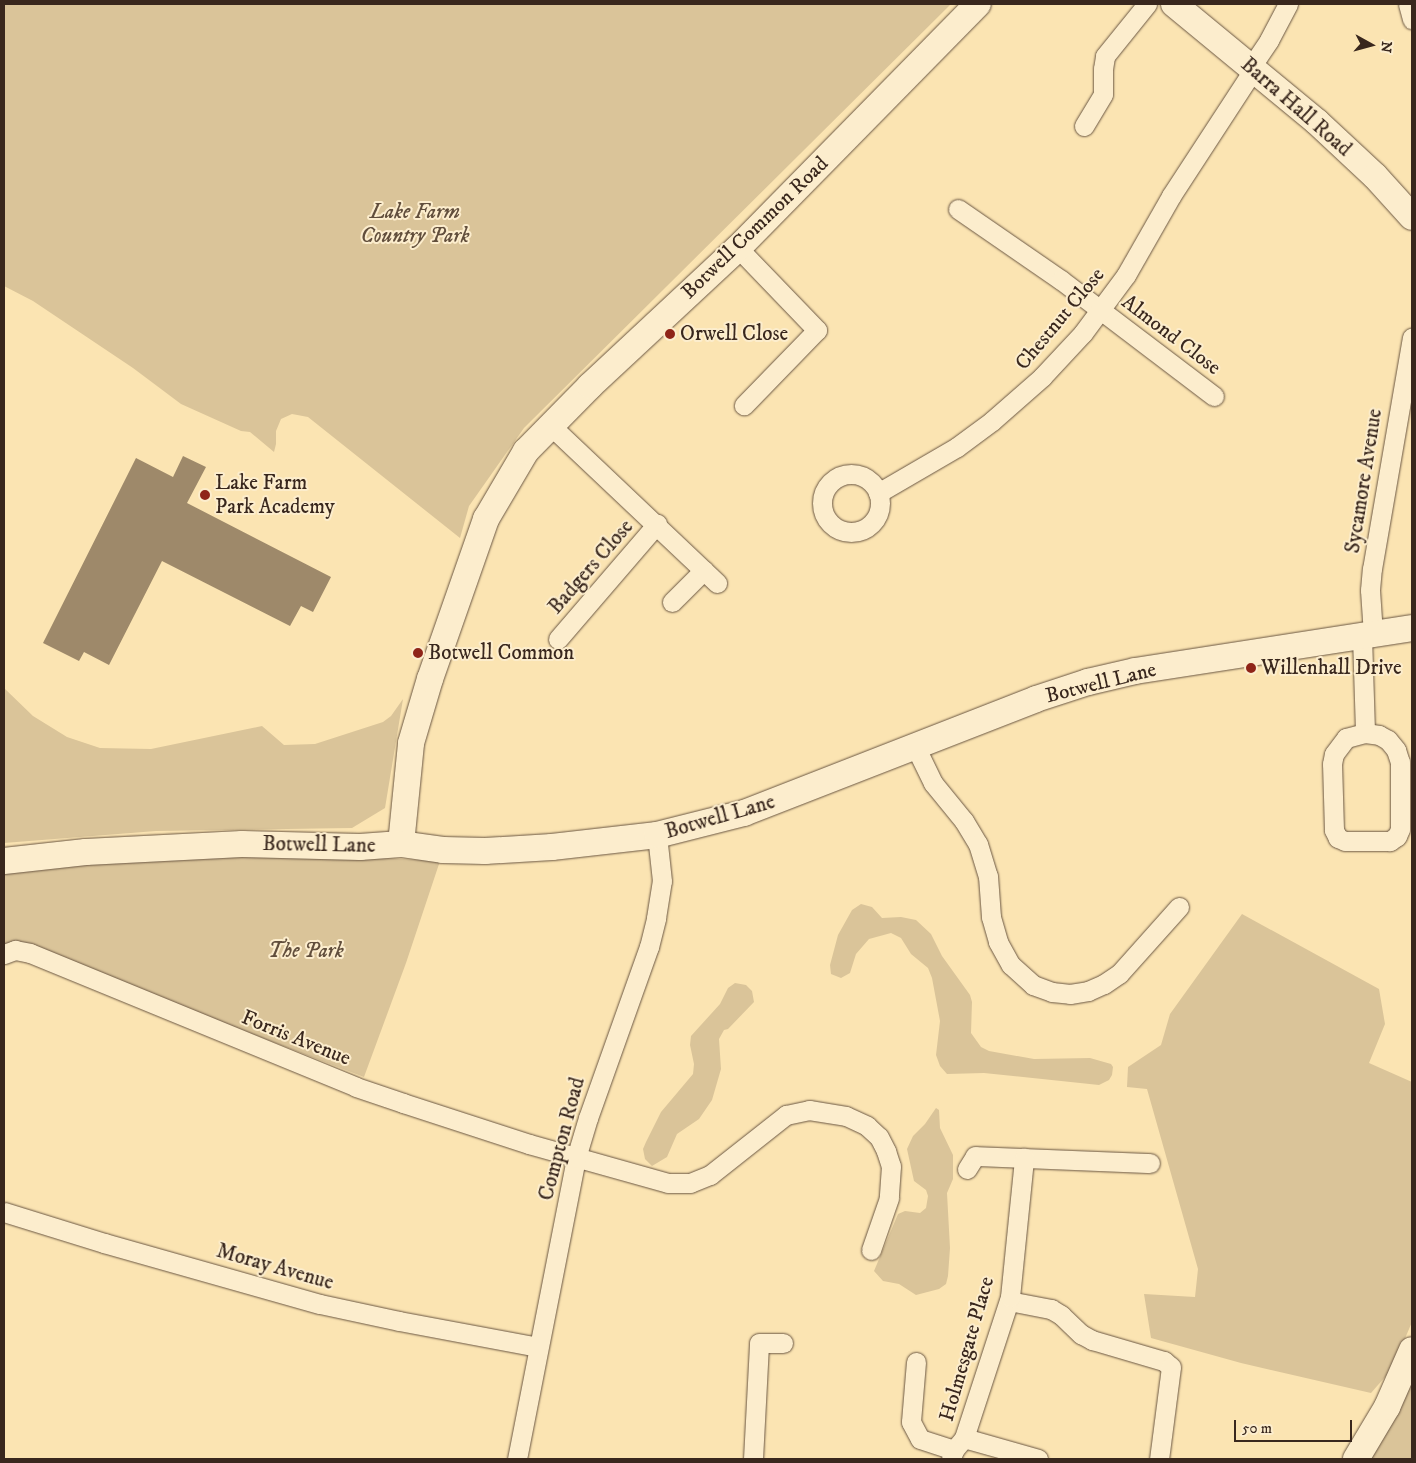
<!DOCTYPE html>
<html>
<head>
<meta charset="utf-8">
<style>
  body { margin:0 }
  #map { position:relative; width:1416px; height:1463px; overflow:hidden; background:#fbe4b2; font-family:"IM FELL DW Pica",serif }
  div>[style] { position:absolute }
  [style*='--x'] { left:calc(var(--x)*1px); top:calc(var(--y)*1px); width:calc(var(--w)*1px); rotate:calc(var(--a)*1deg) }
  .green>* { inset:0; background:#dac499 }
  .building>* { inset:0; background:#9e896a }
  .roads { filter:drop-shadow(0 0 1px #6a5642) drop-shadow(0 0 1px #6a5642) }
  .street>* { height:19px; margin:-9.5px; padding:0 9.5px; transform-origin:9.5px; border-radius:9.5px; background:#fcedcd }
  .street>.ring { margin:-9.5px; padding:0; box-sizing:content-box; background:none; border:19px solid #fcedcd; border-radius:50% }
  .secondary>* { height:26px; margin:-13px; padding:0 13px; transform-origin:13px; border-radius:13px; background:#fcedcd }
  .dots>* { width:14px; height:14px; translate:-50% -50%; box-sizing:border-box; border:2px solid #fcedcd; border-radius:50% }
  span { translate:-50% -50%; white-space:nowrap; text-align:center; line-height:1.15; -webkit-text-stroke:4px #fcedcd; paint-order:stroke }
  .street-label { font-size:21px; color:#39271d }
  .park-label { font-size:21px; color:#614e3c; font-style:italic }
  .poi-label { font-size:21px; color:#39271d }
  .left { translate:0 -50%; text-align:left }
  .frame { position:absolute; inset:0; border:5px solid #39271d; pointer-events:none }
  .north { position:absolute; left:1346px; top:20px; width:50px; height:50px; -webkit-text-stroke:4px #fcedcd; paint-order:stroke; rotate:97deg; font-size:14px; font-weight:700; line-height:20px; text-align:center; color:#39271d }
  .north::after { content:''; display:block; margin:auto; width:18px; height:22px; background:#39271d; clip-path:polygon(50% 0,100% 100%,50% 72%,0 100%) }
  .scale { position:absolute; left:1234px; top:1420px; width:118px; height:22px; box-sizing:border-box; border:2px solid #39271d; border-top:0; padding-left:6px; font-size:15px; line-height:18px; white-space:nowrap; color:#39271d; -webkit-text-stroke:4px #fcedcd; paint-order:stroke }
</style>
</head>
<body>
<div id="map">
  <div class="green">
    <i style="clip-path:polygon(4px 4px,951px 4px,524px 428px,469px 506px,460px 538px,308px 417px,292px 414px,281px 419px,276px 431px,276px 444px,274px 452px,250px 432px,241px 431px,181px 404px,133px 368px,33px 301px,4px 286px)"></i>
    <i style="clip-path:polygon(4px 688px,33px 716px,67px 737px,100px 748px,151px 749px,262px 726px,284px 745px,315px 744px,383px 722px,391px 716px,403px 699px,385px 808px,352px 828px,156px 831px,4px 843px)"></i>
    <i style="clip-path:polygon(305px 854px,440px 861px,406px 963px,364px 1077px,16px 943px,4px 946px,4px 871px,128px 857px)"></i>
    <i style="clip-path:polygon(861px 904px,872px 907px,882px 918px,901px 917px,916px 920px,931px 934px,942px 956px,970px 995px,972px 1002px,971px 1033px,981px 1047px,989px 1051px,1034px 1059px,1090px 1058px,1111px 1064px,1113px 1067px,1112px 1075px,1109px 1080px,1099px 1085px,984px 1073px,947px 1074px,940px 1066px,936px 1055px,940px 1021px,932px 978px,928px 968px,911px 954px,901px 938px,891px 933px,869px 939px,856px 954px,850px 973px,841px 978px,831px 974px,830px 965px,838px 935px,852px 910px)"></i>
    <i style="clip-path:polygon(1242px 914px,1379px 989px,1385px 1024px,1369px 1063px,1412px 1082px,1412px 1322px,1392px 1369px,1371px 1393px,1241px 1363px,1151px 1338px,1144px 1294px,1195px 1297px,1198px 1269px,1147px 1089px,1127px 1087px,1128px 1067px,1161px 1045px,1170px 1014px)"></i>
    <i style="clip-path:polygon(735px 983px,746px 985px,752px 991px,754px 1002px,728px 1029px,724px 1030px,719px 1039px,721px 1069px,712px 1100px,699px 1119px,677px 1134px,667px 1157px,652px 1166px,645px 1159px,643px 1149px,646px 1142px,661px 1112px,693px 1074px,694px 1064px,690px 1045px,691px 1036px,720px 1004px,728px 988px)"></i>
    <i style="clip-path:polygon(936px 1108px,939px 1110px,940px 1128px,953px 1155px,953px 1179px,947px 1193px,950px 1248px,948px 1276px,946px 1284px,939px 1289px,916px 1295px,899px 1284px,883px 1281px,874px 1271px,898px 1214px,905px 1211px,920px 1213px,926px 1208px,928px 1196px,926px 1190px,914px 1181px,907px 1149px,913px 1136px,925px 1124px)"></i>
    <i style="clip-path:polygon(1412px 1364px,1412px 1459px,1363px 1459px)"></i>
  </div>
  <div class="building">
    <i style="clip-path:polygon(183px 456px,206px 467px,187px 503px,331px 577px,313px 612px,301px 606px,290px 626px,162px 561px,109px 665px,84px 652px,79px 661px,43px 643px,136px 458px,173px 477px)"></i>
  </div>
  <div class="roads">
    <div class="street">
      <i style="--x:1408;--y:4;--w:16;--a:75"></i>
      <i style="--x:1251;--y:67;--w:32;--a:-56"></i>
      <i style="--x:1269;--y:40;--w:41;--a:-62.2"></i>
      <i style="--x:1084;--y:126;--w:37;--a:-59"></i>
      <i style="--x:1103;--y:94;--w:25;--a:-90"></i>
      <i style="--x:1103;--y:69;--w:13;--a:-81"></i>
      <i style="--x:1105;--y:56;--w:67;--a:-51.1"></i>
      <i style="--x:958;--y:209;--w:125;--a:34.6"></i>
      <i style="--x:1061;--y:280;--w:192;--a:37.2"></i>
      <i style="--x:738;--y:248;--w:114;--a:46.1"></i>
      <i style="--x:817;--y:330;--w:105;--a:134.2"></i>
      <i style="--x:550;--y:425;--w:230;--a:43.4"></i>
      <i class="ring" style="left:822px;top:474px;width:39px;height:39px"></i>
      <i style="--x:878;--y:493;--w:91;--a:-30.2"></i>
      <i style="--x:957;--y:447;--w:44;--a:-36.6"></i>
      <i style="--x:992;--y:421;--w:67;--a:-41.3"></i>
      <i style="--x:1042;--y:377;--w:60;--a:-47"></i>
      <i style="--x:1083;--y:333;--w:72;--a:-53.4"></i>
      <i style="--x:1126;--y:275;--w:91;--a:-60.3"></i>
      <i style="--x:1171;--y:196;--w:150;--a:-56.9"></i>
      <i style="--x:672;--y:602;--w:45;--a:-45"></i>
      <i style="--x:1373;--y:634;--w:44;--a:-93.9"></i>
      <i style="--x:1370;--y:590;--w:21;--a:-85"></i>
      <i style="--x:1372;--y:569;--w:235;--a:-80.2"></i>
      <i style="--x:1362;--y:636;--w:97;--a:88.2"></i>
      <i style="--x:1365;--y:733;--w:14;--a:8"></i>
      <i style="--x:1379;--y:735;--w:10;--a:29"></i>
      <i style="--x:1388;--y:740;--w:13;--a:51"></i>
      <i style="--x:1396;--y:750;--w:13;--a:72"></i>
      <i style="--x:1400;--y:762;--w:67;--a:90"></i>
      <i style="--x:1400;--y:829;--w:8;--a:113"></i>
      <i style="--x:1397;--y:836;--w:9;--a:144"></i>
      <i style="--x:1390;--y:841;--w:45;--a:180"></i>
      <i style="--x:1345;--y:841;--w:8;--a:-157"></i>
      <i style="--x:1338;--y:838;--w:9;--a:-117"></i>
      <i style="--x:1334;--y:830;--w:66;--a:-91.7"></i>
      <i style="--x:1332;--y:764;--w:10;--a:-79"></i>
      <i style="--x:1334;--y:754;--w:20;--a:-53"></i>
      <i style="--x:1346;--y:738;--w:20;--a:-15"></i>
      <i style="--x:558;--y:639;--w:152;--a:-49.3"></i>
      <i style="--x:916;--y:748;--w:39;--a:64"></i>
      <i style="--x:933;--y:783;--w:49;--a:50.8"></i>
      <i style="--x:964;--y:821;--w:27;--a:59"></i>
      <i style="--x:978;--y:844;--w:34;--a:73"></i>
      <i style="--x:988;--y:876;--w:41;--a:85.8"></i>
      <i style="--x:991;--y:917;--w:26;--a:74"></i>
      <i style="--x:998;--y:942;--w:26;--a:61"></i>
      <i style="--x:1011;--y:965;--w:30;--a:42"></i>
      <i style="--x:1033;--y:985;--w:20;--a:20"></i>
      <i style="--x:1052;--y:992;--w:18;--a:6"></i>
      <i style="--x:1070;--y:994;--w:18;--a:-9"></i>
      <i style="--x:1088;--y:991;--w:17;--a:-24"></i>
      <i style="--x:1104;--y:984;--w:18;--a:-34"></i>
      <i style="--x:1119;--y:974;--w:90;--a:-48.2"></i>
      <i style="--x:4;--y:954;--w:12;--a:-20"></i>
      <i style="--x:15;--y:950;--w:15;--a:11"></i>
      <i style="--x:30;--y:953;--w:352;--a:22.3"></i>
      <i style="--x:356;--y:1087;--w:50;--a:18.8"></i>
      <i style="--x:403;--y:1103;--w:133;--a:18"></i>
      <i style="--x:529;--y:1144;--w:144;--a:15.7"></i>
      <i style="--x:668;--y:1183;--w:22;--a:0"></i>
      <i style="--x:690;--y:1183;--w:22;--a:-22"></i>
      <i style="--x:710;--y:1175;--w:97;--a:-38.3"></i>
      <i style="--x:786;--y:1115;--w:24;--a:-12"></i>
      <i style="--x:809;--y:1110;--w:37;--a:9"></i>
      <i style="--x:846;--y:1116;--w:23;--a:25"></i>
      <i style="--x:867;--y:1126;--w:16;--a:43"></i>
      <i style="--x:879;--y:1137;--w:16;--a:63"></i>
      <i style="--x:886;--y:1151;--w:16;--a:72"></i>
      <i style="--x:891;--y:1166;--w:32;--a:94"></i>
      <i style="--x:889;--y:1198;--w:55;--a:109.1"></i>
      <i style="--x:967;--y:1169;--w:15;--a:-58"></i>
      <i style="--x:975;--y:1156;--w:175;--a:2.3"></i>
      <i style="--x:4;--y:1212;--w:105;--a:17.2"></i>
      <i style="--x:104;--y:1243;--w:224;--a:15.8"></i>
      <i style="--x:320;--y:1304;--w:81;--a:12.1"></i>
      <i style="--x:399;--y:1321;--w:141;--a:10.6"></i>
      <i style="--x:1009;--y:1301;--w:43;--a:10.8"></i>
      <i style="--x:1051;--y:1309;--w:12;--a:31"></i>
      <i style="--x:1061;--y:1315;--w:28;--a:44"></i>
      <i style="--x:1081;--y:1334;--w:13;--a:29"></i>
      <i style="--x:1092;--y:1340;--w:75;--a:16.3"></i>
      <i style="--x:1164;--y:1361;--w:9;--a:41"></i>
      <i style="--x:1171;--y:1367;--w:93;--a:97.4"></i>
      <i style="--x:916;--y:1362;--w:60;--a:94.8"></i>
      <i style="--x:911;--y:1422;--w:19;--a:62"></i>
      <i style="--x:920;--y:1439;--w:36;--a:18"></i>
      <i style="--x:964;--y:1438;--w:77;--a:15.8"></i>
      <i style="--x:517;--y:1459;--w:307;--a:-78.9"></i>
      <i style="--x:576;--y:1158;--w:42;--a:-73.3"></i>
      <i style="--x:588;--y:1118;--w:182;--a:-70.4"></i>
      <i style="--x:649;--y:947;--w:30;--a:-76"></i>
      <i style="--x:656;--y:918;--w:37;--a:-81"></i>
      <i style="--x:662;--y:881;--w:46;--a:-96.2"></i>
      <i style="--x:753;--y:1459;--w:116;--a:-87"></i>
      <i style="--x:759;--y:1343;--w:24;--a:0"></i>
      <i style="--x:951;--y:1459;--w:9;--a:-72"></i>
      <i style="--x:954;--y:1450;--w:16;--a:-50"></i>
      <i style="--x:964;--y:1438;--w:148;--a:-71.9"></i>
      <i style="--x:1010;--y:1297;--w:140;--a:-84.2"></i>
    </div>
    <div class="secondary">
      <i style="--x:1174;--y:4;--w:185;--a:39.5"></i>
      <i style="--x:1317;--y:122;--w:79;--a:43"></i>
      <i style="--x:1375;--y:176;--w:55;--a:47.9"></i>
      <i style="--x:401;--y:844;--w:101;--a:-84.3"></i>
      <i style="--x:411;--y:743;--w:67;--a:-73.5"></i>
      <i style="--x:430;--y:679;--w:170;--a:-70.7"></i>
      <i style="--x:486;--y:519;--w:79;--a:-59.5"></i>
      <i style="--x:526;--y:451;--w:91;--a:-45.4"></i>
      <i style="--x:590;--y:386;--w:202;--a:-43"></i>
      <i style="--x:738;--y:248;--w:342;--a:-45.5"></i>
      <i style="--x:4;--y:861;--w:82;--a:-6.3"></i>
      <i style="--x:86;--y:852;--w:156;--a:-2.9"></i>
      <i style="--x:242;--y:844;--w:118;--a:1.5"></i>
      <i style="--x:360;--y:847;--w:41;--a:-4.2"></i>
      <i style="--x:401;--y:844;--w:42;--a:8.1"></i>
      <i style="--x:443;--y:850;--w:42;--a:1.4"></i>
      <i style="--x:485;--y:851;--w:67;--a:-3.4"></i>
      <i style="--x:552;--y:847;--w:106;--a:-6.5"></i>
      <i style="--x:657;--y:835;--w:90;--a:-14.2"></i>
      <i style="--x:744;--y:813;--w:313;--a:-21.3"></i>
      <i style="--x:1036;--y:699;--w:55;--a:-18.1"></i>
      <i style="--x:1088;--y:682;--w:48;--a:-13.2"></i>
      <i style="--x:1135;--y:671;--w:280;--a:-8.8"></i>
      <i style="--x:1356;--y:1459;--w:61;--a:-59.2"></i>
      <i style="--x:1387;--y:1407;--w:62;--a:-66.3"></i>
    </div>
  </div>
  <div class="dots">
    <i style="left:670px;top:334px;background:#8f2418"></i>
    <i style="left:205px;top:495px;background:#8f2418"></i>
    <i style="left:418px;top:653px;background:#8f2418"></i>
    <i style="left:1251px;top:668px;background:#8f2418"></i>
  </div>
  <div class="street-label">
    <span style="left:1296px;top:107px;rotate:41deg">Barra Hall Road</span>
    <span style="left:755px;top:228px;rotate:-44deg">Botwell Common Road</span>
    <span style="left:1060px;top:319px;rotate:-50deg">Chestnut Close</span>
    <span style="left:1171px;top:335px;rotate:37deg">Almond Close</span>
    <span style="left:1364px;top:481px;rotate:-81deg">Sycamore Avenue</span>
    <span style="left:591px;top:567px;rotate:-49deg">Badgers Close</span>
    <span style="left:1101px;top:683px;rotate:-14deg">Botwell Lane</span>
    <span style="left:720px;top:817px;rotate:-16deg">Botwell Lane</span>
    <span style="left:319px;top:845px;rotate:1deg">Botwell Lane</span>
    <span style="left:296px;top:1038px;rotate:22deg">Forris Avenue</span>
    <span style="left:562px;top:1139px;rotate:-75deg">Compton Road</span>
    <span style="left:275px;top:1267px;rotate:16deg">Moray Avenue</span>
    <span style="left:967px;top:1349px;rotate:-74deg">Holmesgate Place</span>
  </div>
  <div class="park-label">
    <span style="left:415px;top:224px">Lake Farm<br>Country Park</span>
    <span style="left:306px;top:951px">The Park</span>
  </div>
  <div class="poi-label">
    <span class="left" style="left:680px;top:334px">Orwell Close</span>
    <span class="left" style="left:215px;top:495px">Lake Farm<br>Park Academy</span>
    <span class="left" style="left:428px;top:653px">Botwell Common</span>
    <span class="left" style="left:1261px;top:668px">Willenhall Drive</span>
  </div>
  <div class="frame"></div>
  <div class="north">N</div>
  <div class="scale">50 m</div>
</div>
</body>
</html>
